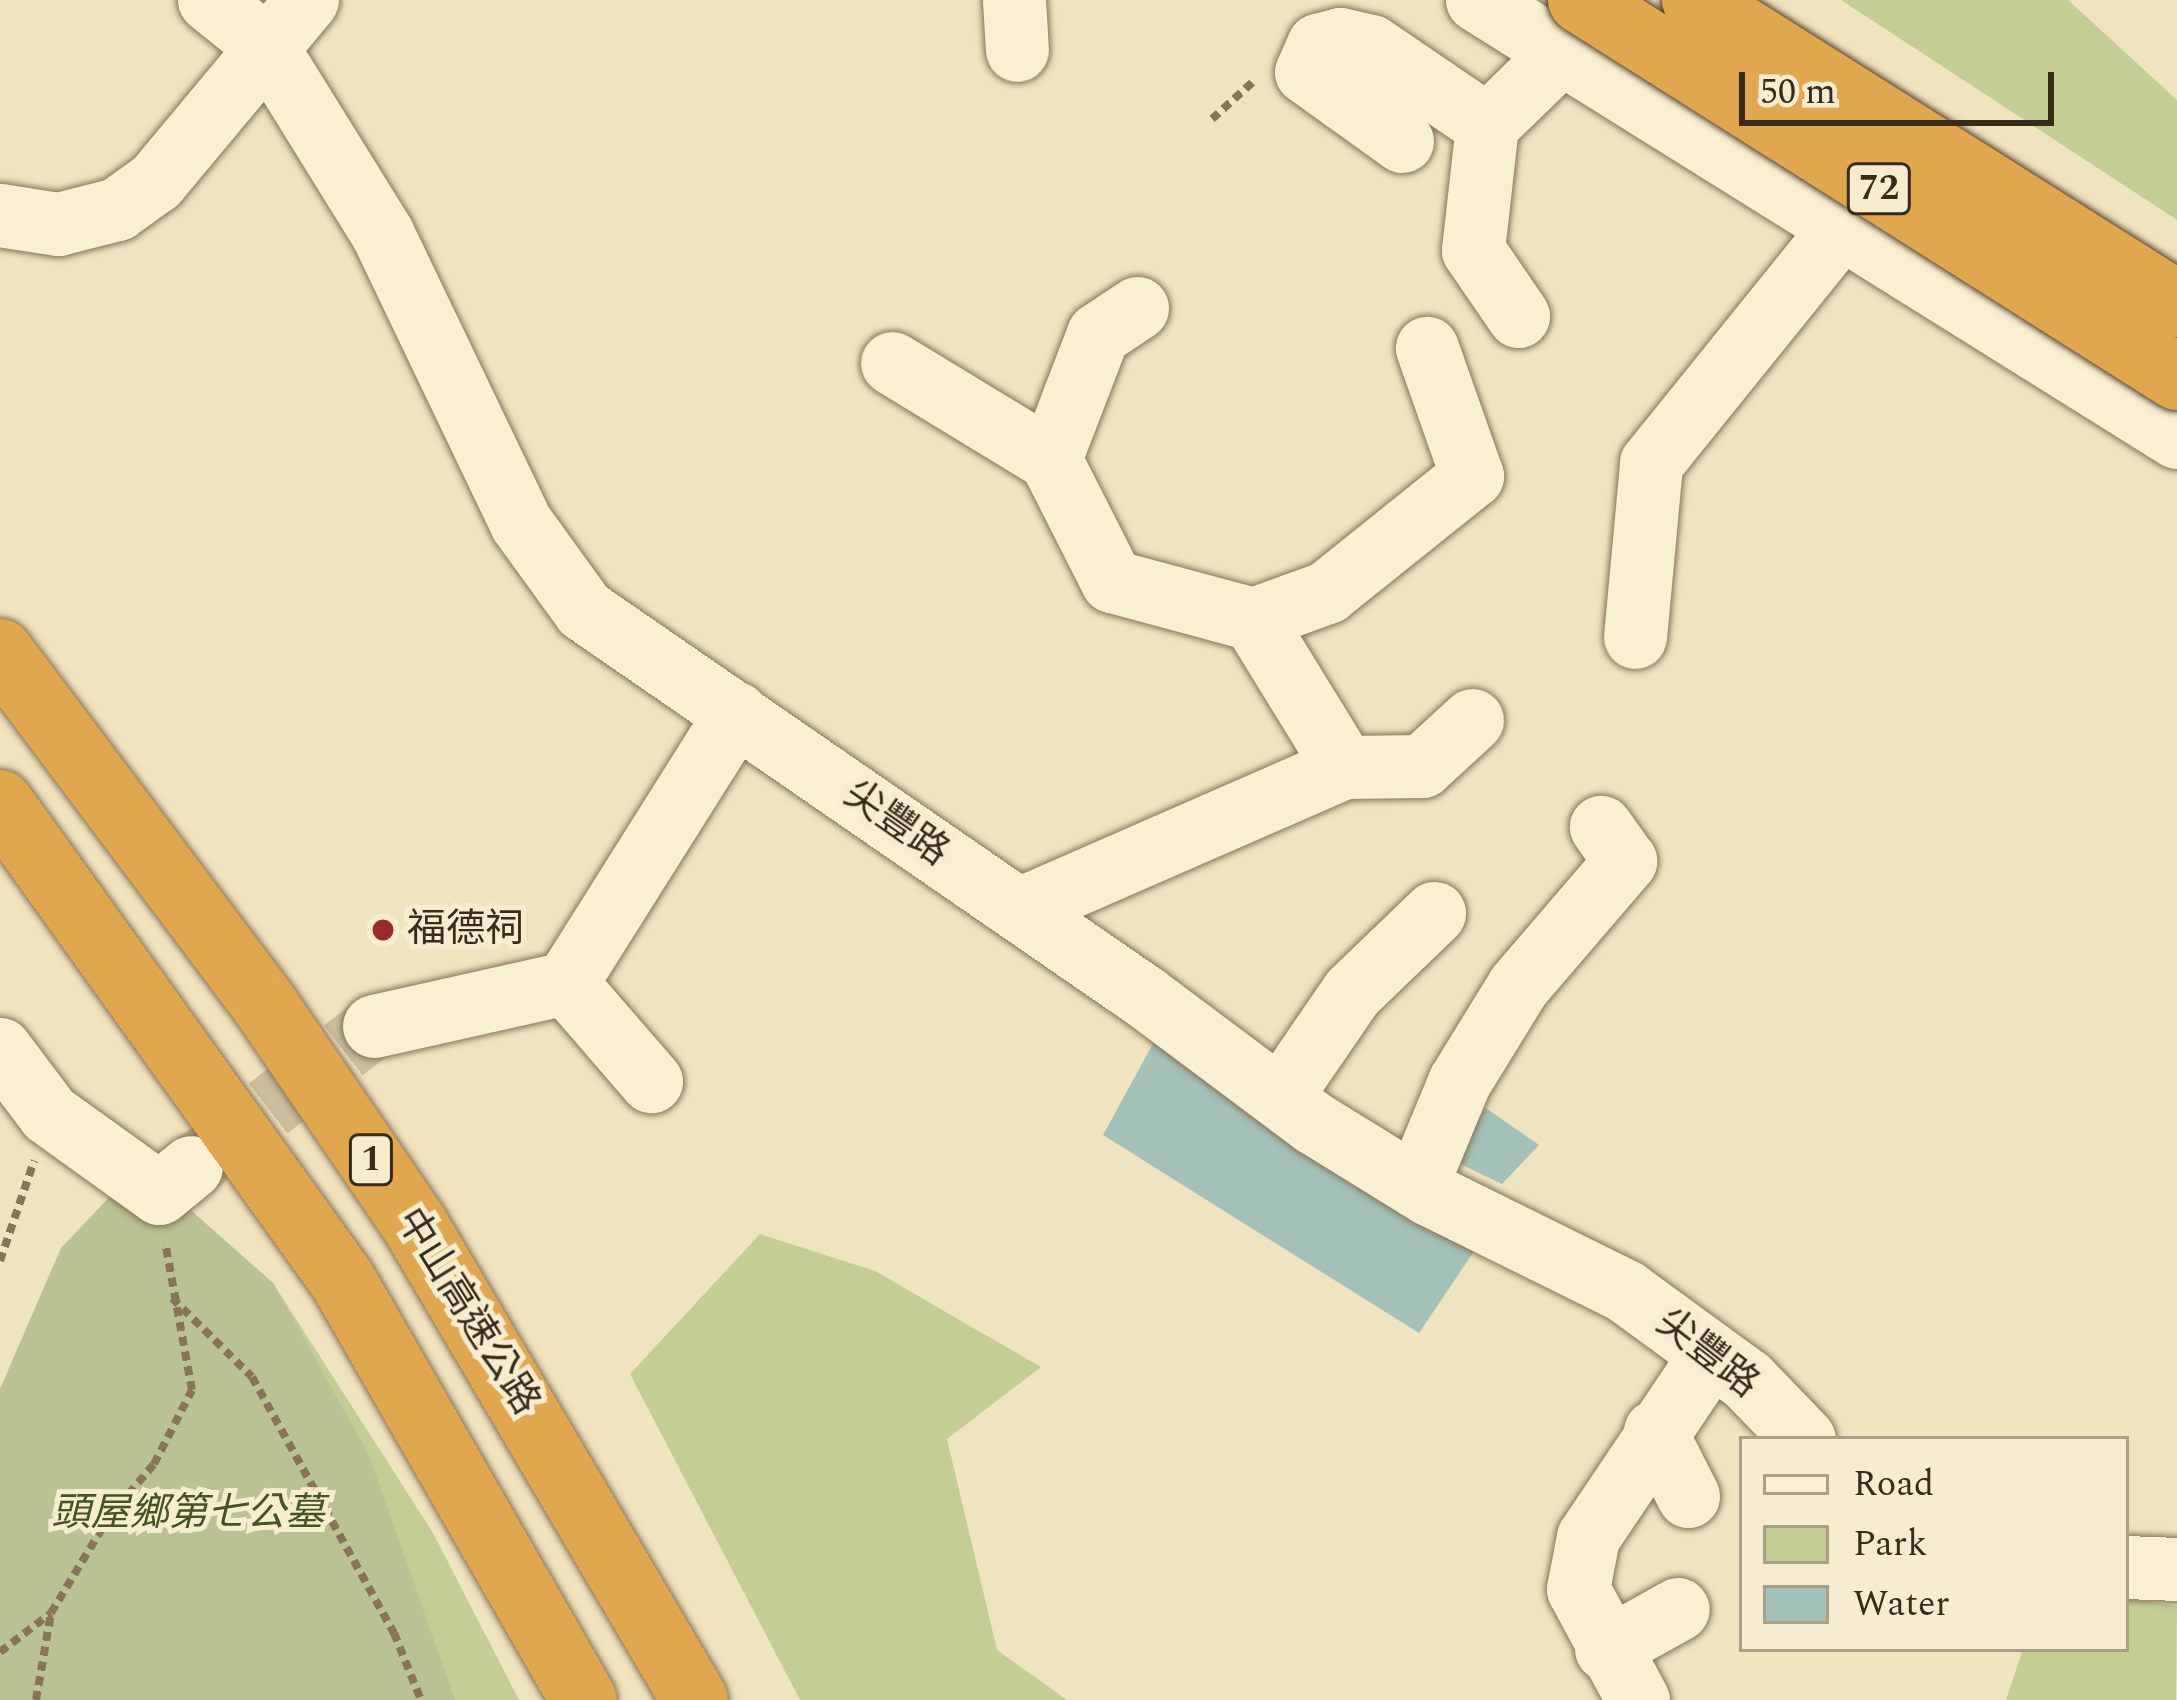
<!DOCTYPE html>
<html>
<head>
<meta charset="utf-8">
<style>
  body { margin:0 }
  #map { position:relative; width:2177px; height:1700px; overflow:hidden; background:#efe3c0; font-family:Spectral,"Noto Sans TC",serif }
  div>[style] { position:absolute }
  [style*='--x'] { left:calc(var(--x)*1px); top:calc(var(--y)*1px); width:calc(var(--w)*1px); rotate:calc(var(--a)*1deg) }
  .green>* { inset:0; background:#c4cd94 }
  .cemetery>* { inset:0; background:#bac193 }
  .water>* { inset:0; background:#a3c1b9 }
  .minor-tunnel>* { height:63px; margin-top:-31.5px; transform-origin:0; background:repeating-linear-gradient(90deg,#cabe9f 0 63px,transparent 0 95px) }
  .path>* { height:8px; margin-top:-4px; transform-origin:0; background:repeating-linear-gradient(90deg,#887458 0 9px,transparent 0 15px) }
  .roads { filter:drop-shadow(0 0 3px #887458) drop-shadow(0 0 3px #887458) }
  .minor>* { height:63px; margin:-31.5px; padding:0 31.5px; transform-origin:31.5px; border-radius:31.5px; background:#f9f0d3 }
  .highway>* { height:66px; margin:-33px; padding:0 33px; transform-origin:33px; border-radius:33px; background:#e1a74e }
  .bridges { filter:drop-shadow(0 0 3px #56412c) drop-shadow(0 0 3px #56412c) }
  .highway-bridge>* { height:66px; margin:-33px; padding:0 33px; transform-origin:33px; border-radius:33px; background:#e1a74e }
  .dots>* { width:33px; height:33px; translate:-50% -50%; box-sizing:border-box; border:6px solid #f6edd0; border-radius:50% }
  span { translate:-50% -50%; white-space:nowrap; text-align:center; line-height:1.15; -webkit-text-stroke:10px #f6edd0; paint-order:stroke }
  .shield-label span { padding:3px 9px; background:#f6edd0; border:3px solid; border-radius:9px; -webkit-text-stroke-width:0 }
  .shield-label { font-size:36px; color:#372b1c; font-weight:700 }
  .street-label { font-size:39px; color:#372b1c }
  .poi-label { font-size:39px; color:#372b1c }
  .left { translate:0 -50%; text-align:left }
  .park-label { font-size:39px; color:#455422; font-style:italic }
  .legend { position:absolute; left:1739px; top:1436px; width:390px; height:216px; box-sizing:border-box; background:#f6edd0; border:3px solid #aa9f88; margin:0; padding:15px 21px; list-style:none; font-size:36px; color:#372b1c }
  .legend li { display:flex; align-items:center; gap:24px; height:60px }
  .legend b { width:60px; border:3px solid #aa9f88 }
  .scale { position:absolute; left:1739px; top:72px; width:315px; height:54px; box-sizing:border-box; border:6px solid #372b1c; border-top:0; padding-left:15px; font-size:36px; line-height:42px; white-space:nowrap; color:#372b1c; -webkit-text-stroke:9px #f6edd0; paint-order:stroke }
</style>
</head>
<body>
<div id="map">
  <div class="green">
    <i style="clip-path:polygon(1841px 0,2068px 0,2177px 100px,2177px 220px)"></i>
    <i style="clip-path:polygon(215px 1232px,273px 1283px,433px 1533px,519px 1700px,438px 1700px)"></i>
    <i style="clip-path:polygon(760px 1234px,875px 1271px,1041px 1367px,947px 1439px,997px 1650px,1067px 1700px,800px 1700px,630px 1374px)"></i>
    <i style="clip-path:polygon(2126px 1599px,2177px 1606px,2176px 1700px,2006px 1700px,2023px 1649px,2126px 1649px)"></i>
  </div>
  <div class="cemetery">
    <i style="clip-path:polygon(140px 1165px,273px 1283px,369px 1455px,455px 1700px,0 1700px,0 1389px,61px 1248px)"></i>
  </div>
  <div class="water">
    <i style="clip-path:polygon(1155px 1040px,1479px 1244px,1419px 1333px,1103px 1135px)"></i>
    <i style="clip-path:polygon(1486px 1108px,1539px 1145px,1502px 1184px,1450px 1159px)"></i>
  </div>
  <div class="minor-tunnel">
    <i style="--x:193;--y:1166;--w:229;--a:-37.7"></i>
  </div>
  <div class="path">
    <i style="--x:1212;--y:119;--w:58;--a:-42.2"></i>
    <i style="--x:0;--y:1261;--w:106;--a:-71.2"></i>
    <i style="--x:172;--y:1298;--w:112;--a:44.6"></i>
    <i style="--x:252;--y:1377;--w:293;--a:61"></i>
    <i style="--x:394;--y:1633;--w:72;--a:68.1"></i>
    <i style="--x:0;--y:1652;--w:64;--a:-37.4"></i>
    <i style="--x:36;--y:1700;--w:88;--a:-80.2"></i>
    <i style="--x:51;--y:1613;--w:112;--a:-58.9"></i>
    <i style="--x:109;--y:1517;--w:70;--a:-49.7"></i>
    <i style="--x:154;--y:1464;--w:83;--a:-62.8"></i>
    <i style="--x:192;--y:1390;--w:150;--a:-100.3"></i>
  </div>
  <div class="roads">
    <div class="minor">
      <i style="--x:209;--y:0;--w:73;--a:38.9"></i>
      <i style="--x:266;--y:46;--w:222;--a:58.2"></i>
      <i style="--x:383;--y:235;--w:319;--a:64.4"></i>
      <i style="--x:521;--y:523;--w:107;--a:54.1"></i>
      <i style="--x:584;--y:610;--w:680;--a:34.58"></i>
      <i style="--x:1144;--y:996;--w:212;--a:36.8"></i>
      <i style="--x:1314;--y:1123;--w:135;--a:31.7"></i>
      <i style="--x:1429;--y:1194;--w:219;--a:26.3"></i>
      <i style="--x:1625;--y:1291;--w:151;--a:36.1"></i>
      <i style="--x:1747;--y:1380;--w:82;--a:46"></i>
      <i style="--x:1014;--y:0;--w:50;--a:86.6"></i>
      <i style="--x:1477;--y:0;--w:825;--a:31.98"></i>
      <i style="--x:1487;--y:125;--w:126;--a:96.4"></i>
      <i style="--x:1473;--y:250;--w:80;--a:55.7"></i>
      <i style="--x:1402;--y:141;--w:118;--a:-144.3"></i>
      <i style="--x:1306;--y:72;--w:30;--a:-66"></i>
      <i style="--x:1318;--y:45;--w:23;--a:-15"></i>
      <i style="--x:1340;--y:39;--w:32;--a:13"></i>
      <i style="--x:1371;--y:46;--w:140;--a:34.3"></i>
      <i style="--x:1487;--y:125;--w:102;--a:-44.2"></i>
      <i style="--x:0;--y:215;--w:59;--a:8.8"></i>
      <i style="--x:58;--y:224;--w:61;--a:-14.3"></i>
      <i style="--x:117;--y:209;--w:48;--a:-35.7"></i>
      <i style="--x:156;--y:181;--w:236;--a:-50.2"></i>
      <i style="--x:892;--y:363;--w:185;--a:31.3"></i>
      <i style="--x:1050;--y:459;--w:137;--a:63.1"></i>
      <i style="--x:1112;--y:581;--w:146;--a:15.1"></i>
      <i style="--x:1253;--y:619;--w:174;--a:58.4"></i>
      <i style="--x:1050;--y:459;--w:134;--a:-69"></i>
      <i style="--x:1098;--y:334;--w:47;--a:-33.7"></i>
      <i style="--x:1253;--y:619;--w:79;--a:-20"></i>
      <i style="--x:1327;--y:592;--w:186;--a:-38.7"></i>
      <i style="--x:1472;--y:476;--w:136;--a:-109.4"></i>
      <i style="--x:1635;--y:637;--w:175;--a:-84.7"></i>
      <i style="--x:1651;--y:463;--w:299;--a:-51.1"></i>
      <i style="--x:1019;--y:909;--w:355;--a:-23.6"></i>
      <i style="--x:1344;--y:767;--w:78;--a:-0.7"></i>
      <i style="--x:1422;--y:766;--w:68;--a:-42.6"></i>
      <i style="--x:566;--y:983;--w:130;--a:49.1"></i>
      <i style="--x:374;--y:1026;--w:197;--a:-12.6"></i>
      <i style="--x:566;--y:983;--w:319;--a:-57.8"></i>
      <i style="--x:0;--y:1049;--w:81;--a:53"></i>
      <i style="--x:49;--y:1114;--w:135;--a:35.7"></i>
      <i style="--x:159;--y:1193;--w:41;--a:-39.1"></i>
      <i style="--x:1280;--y:1097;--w:127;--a:-55.6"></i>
      <i style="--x:1352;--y:992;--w:114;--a:-43.9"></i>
      <i style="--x:1416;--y:1186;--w:113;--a:-67.5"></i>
      <i style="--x:1459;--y:1082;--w:113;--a:-58.4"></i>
      <i style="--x:1518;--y:986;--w:165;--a:-49.4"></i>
      <i style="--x:1625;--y:861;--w:42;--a:-125.2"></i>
      <i style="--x:1655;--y:1431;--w:73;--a:63.1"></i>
      <i style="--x:2126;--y:1567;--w:51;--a:2.2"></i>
      <i style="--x:1606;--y:1649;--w:82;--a:-29.1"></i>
      <i style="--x:1638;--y:1700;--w:126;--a:-118.4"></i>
      <i style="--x:1578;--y:1589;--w:53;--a:-79.1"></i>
      <i style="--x:1588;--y:1537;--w:220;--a:-56.1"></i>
    </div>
    <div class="highway">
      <i style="--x:0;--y:652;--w:445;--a:53.1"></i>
      <i style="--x:267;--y:1008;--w:263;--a:55.7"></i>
      <i style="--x:415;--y:1225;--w:551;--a:59.48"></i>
      <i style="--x:0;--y:803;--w:588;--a:54.34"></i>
      <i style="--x:343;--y:1281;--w:483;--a:60.1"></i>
    </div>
  </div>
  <div class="bridges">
    <div class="highway-bridge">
      <i style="--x:1581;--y:0;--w:705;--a:32.32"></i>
      <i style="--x:1695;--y:0;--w:570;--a:32.24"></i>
    </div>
  </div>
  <div class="dots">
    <i style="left:383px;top:930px;background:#992b26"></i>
  </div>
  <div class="shield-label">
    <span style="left:1879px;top:189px">72</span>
    <span style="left:371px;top:1160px">1</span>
  </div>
  <div class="street-label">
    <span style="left:896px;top:824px;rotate:35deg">尖豐路</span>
    <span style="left:467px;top:1312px;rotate:58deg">中山高速公路</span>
    <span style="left:1707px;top:1354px;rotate:38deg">尖豐路</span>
  </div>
  <div class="poi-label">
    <span class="left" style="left:407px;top:930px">福德祠</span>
  </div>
  <div class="park-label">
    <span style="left:188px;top:1514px">頭屋鄉第七公墓</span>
  </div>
  <ul class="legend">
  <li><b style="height:15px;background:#f9f0d3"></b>Road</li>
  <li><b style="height:33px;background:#c4cd94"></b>Park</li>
  <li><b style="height:33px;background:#a3c1b9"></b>Water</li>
  </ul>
  <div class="scale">50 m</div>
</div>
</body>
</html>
